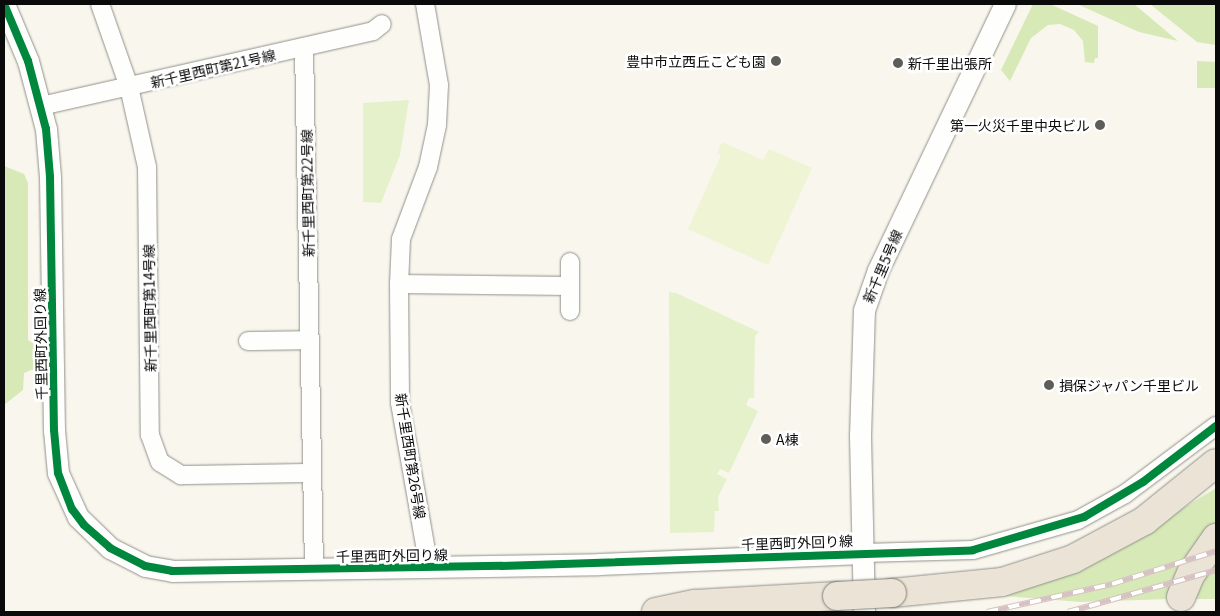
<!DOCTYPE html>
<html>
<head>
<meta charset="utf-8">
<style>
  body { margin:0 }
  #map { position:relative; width:1220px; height:616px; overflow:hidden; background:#f9f6ed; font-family:Georgia,"Noto Sans JP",serif }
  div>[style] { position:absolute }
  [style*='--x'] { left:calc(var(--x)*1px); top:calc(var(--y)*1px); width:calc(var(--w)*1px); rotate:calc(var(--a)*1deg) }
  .green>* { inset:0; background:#e5f1ca }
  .forest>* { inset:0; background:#d6e9b7 }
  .pitch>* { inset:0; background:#eff4d4 }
  .roads { filter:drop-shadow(0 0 1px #92908c) drop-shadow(0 0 1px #92908c) }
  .minor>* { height:18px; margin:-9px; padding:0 9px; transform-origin:9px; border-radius:9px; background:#fefefc }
  .tertiary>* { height:21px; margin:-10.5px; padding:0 10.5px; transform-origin:10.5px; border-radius:10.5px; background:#fefefc }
  .primary>* { height:28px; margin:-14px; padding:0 14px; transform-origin:14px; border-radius:14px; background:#ebe4d6 }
  .rail>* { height:5.5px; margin-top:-2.75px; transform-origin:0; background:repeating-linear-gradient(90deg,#fff 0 11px,#d7c2c3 0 22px); box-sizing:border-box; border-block:1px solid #d7c2c3 }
  .bridges { filter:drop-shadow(0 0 1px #7f7e7a) drop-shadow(0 0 1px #7f7e7a) }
  .primary-bridge>* { height:28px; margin:-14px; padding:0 14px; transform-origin:14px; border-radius:14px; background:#ebe4d6 }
  .cycleway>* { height:8px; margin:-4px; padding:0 4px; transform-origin:4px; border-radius:4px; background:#00873e }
  .dots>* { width:14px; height:14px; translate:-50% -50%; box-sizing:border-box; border:2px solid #fff; border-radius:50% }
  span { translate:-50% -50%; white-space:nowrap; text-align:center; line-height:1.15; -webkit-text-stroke:5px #fff; paint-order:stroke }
  .poi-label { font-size:14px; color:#0a0a0a }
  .right { translate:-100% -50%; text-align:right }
  .left { translate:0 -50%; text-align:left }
  .street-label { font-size:14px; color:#0a0a0a }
  .frame { position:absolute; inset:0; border:5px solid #0a0a0a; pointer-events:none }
</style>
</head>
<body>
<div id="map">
  <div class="green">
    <i style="clip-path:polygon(409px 100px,400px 155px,381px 203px,363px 202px,363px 103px)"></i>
    <i style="clip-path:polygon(669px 292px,676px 293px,759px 332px,755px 336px,754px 398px,749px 398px,746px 405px,758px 411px,729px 473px,720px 469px,717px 474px,727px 479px,718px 497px,719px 511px,715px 511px,714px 532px,670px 533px)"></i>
  </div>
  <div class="forest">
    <i style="clip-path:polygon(1033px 4px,1050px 4px,1098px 26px,1098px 58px,1095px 58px,1094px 63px,1085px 62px,1083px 41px,1074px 30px,1060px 24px,1048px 25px,1031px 38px,1010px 81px,1001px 70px)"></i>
    <i style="clip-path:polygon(1077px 4px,1134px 4px,1178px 41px,1139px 32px)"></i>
    <i style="clip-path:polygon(1150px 4px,1216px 4px,1216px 45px,1197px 42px)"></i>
    <i style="clip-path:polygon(1197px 61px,1216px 62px,1216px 88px,1197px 88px)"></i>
    <i style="clip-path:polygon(4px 166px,24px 174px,28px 183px,28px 340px,37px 345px,41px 356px,36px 368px,24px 373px,23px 390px,4px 405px)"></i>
    <i style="clip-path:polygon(1216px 488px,1216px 522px,1168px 599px,1081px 602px,1004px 596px,1092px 564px)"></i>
    <i style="clip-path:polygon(1216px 557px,1216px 599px,1193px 599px,1202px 579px)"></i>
  </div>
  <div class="pitch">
    <i style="clip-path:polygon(722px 142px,763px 160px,769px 149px,812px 168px,768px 265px,688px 229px,721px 155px,717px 153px)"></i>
  </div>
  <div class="roads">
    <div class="minor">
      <i style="--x:100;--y:4;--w:88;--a:70.7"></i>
      <i style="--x:129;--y:87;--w:82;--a:77.3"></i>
      <i style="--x:147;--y:167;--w:268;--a:89.4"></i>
      <i style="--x:150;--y:435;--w:29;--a:70"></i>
      <i style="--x:160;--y:462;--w:25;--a:32"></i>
      <i style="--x:181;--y:475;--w:131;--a:-0.9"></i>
      <i style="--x:425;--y:4;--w:82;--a:80.2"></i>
      <i style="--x:439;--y:85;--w:40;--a:92.9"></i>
      <i style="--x:437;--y:125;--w:43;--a:102.1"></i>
      <i style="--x:428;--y:167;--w:77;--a:110.6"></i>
      <i style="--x:401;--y:239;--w:45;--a:92.5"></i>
      <i style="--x:399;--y:284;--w:119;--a:89.5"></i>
      <i style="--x:400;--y:403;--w:167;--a:80"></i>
      <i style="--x:304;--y:47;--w:522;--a:88.9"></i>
      <i style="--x:41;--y:106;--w:340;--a:-12.7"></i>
      <i style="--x:373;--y:31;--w:11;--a:-38"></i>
      <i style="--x:399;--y:284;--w:171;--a:0.7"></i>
      <i style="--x:570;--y:311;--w:49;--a:-90"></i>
      <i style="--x:248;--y:341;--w:62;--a:-0.9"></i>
      <i style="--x:863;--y:553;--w:110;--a:-1.6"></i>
      <i style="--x:973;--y:550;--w:109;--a:-15.9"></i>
      <i style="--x:1078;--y:520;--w:54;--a:-29"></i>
      <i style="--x:1125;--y:494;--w:114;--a:-36.8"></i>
    </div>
    <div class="tertiary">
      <i style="--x:4;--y:4;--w:62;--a:67.2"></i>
      <i style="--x:28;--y:61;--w:70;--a:75.2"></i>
      <i style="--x:46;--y:129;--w:48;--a:85.2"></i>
      <i style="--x:50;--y:177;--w:253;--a:89.1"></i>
      <i style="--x:54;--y:430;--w:43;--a:84.7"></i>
      <i style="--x:58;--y:473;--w:48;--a:65.6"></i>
      <i style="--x:78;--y:517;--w:45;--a:44.1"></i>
      <i style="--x:110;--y:548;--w:39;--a:27"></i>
      <i style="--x:145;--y:566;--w:27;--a:10"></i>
      <i style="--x:172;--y:571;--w:427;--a:-0.9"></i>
      <i style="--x:599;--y:564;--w:264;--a:-2.4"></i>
      <i style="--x:864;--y:612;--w:176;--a:-91.3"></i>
      <i style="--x:860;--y:436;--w:126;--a:-88.2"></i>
      <i style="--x:864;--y:310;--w:42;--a:-70.7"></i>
      <i style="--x:878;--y:270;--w:295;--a:-64.5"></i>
    </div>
    <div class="primary">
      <i style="--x:892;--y:593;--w:111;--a:-5.7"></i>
      <i style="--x:1002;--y:582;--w:75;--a:-17.9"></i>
      <i style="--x:1073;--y:559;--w:81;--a:-28.2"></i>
      <i style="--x:1144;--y:521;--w:92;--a:-38.9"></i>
      <i style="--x:1181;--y:597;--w:25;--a:-67"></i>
      <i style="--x:1191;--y:574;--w:44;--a:-55.2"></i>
      <i style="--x:656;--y:612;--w:40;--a:-12"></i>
      <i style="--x:695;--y:604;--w:142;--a:-3.2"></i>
    </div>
  </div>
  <div class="rail">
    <i style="--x:987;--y:612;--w:128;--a:-12.6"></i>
    <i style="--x:1112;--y:584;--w:109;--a:-17.6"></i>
    <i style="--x:1068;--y:612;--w:154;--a:-15.8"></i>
  </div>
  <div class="bridges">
    <div class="primary-bridge">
      <i style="--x:837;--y:596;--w:55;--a:-3.1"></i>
    </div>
  </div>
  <div class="cycleway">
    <i style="--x:4;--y:4;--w:62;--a:67.2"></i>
    <i style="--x:28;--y:61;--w:70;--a:75.2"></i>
    <i style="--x:46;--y:129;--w:48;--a:85.2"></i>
    <i style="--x:50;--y:177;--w:253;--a:89.1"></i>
    <i style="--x:54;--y:430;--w:43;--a:84.7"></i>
    <i style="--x:58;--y:473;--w:39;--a:69"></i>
    <i style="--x:72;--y:509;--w:20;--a:53"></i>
    <i style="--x:84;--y:525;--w:35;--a:41"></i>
    <i style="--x:110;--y:548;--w:39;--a:27"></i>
    <i style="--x:145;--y:566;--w:27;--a:10"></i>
    <i style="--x:172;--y:571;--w:330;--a:-0.9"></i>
    <i style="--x:502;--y:566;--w:471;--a:-1.9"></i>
    <i style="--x:973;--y:550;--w:116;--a:-16.6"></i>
    <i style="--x:1084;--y:517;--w:69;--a:-30.7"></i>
    <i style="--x:1143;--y:482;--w:92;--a:-37.5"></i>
  </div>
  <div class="dots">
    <i style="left:776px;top:61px;background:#5e5d59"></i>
    <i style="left:898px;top:63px;background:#5e5d59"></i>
    <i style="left:1100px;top:125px;background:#5e5d59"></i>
    <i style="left:1049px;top:385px;background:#5e5d59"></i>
    <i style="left:766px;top:439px;background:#5e5d59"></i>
  </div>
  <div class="poi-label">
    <span class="right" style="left:766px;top:61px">豊中市立西丘こども園</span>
    <span class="left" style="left:908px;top:63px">新千里出張所</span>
    <span class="right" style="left:1090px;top:125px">第一火災千里中央ビル</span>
    <span class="left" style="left:1059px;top:385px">損保ジャパン千里ビル</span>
    <span class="left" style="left:776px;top:439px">A棟</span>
  </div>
  <div class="street-label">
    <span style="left:213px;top:68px;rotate:-13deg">新千里西町第21号線</span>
    <span style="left:307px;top:193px;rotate:-91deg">新千里西町第22号線</span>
    <span style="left:882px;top:266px;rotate:-67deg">新千里5号線</span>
    <span style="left:149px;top:308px;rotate:-91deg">新千里西町第14号線</span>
    <span style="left:40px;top:344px;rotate:-91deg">千里西町外回り線</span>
    <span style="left:411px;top:456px;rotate:81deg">新千里西町第26号線</span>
    <span style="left:797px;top:542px;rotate:-2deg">千里西町外回り線</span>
    <span style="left:392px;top:555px;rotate:-1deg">千里西町外回り線</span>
  </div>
  <div class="frame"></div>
</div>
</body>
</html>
